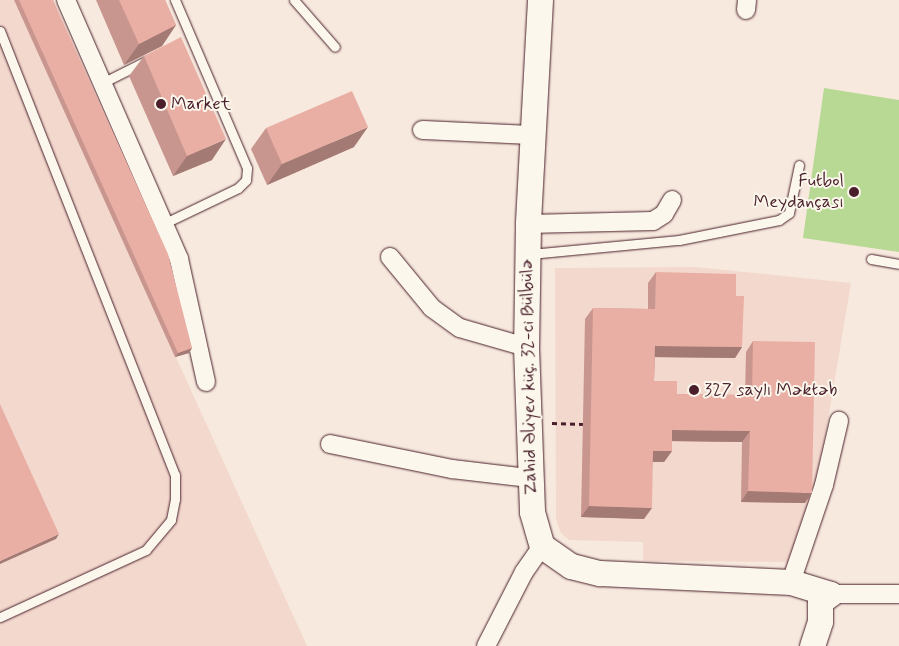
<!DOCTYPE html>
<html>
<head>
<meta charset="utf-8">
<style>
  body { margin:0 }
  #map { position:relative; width:899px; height:646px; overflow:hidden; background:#f7e9de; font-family:Mynerve,sans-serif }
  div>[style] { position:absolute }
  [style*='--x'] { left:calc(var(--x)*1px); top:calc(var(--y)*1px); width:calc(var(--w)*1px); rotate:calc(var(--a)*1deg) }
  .built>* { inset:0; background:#f3d8cd }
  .green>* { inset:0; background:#b7d993 }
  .path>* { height:3px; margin-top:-1.5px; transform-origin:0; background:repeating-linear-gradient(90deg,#4a1f2b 0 5px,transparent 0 9px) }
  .roads { filter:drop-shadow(0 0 1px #4a1f2b) drop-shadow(0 0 1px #4a1f2b) }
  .lane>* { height:9px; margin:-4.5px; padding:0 4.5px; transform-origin:4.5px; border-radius:4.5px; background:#fbf7ec }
  .street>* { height:18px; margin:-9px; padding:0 9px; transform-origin:9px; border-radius:9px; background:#fbf7ec }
  .secondary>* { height:25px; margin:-12.5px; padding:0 12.5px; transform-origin:12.5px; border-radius:12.5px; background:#fbf7ec }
  .wall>* { inset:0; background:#c8968e }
  .shaded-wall>* { inset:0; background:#a37a74 }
  .building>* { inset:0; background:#e9afa5 }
  .dots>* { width:14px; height:14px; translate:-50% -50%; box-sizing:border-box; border:2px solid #fbf7ec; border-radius:50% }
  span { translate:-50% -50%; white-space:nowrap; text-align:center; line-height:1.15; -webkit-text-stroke:4px #fbf7ec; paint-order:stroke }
  .poi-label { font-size:18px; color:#4a1f2b }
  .left { translate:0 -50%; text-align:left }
  .right { translate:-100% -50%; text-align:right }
  .street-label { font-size:18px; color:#4a1f2b }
</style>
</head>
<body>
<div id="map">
  <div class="built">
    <i style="clip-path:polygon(0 0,14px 0,307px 646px,0 646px)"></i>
    <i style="clip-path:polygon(695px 267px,851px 283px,815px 497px,791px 562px,643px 561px,643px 542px,569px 540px,561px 533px,556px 519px,555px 268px)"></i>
  </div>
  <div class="green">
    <i style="clip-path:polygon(824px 88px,899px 100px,899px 252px,803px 238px)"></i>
  </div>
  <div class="path">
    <i style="--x:552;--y:423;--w:31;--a:2"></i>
  </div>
  <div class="roads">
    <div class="lane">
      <i style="--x:294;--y:0;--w:62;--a:48.9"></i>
      <i style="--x:0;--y:31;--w:477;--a:68.5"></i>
      <i style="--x:175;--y:475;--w:24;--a:90"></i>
      <i style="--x:175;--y:499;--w:21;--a:101"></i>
      <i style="--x:171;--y:520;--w:39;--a:130"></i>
      <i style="--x:146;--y:550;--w:161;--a:155.3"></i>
      <i style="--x:102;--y:83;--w:49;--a:-26.6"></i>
      <i style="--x:163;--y:224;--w:83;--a:-25.6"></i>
      <i style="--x:238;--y:188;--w:11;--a:-45"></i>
      <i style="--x:246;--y:180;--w:12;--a:-85"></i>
      <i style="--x:247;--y:168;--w:183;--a:-113.2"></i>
      <i style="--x:530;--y:254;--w:150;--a:-5.4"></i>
      <i style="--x:679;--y:240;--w:102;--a:-11.3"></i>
      <i style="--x:779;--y:220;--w:12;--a:-35"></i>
      <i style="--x:789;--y:213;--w:49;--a:-78.2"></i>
      <i style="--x:871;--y:259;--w:28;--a:10"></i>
    </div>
    <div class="street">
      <i style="--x:66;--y:0;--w:283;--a:66.4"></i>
      <i style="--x:179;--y:259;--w:126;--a:77.6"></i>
      <i style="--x:746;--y:10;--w:10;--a:-84"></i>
      <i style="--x:422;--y:130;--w:110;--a:2.6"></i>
      <i style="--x:528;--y:224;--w:125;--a:-1.4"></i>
      <i style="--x:653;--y:221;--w:13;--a:-32"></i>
      <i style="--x:664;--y:214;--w:16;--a:-60"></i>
      <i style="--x:390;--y:257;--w:66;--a:50.5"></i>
      <i style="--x:432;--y:308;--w:34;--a:36"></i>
      <i style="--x:460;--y:328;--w:69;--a:16.1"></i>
      <i style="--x:330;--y:444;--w:125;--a:11.6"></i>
      <i style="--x:452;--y:469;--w:78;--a:6.7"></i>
      <i style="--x:791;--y:582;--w:102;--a:-71.2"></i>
      <i style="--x:824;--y:485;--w:66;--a:-76.8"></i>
      <i style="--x:830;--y:594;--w:69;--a:0"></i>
      <i style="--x:486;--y:646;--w:83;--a:-62.8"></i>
      <i style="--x:524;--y:572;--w:32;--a:-55"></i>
    </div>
    <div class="secondary">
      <i style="--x:540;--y:0;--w:224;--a:93.1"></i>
      <i style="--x:528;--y:224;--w:123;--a:90.9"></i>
      <i style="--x:526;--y:347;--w:165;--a:87.9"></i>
      <i style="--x:532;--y:512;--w:35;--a:74"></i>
      <i style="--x:542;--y:546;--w:35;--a:35"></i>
      <i style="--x:571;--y:566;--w:30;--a:14"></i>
      <i style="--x:600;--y:573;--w:191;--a:2.7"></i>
      <i style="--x:791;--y:582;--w:41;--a:17.1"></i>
      <i style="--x:812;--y:646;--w:26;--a:-72"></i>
      <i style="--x:820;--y:621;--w:19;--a:-90"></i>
      <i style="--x:820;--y:602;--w:13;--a:-39"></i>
    </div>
  </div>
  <div class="wall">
    <i style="clip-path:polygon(14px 0,53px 0,192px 348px,189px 353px,175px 357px)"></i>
    <i style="clip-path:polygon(96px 0,165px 0,176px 25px,162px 46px,124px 65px)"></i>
    <i style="clip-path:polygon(144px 56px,212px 160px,173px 176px,129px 76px)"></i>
    <i style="clip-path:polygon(266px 128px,354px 147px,267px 185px,251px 149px)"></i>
    <i style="clip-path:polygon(656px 272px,736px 296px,742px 347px,735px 358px,655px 357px,654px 381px,677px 394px,745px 395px,746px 352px,753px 341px,805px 503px,741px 502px,742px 442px,672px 441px,672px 451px,664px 462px,653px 462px,644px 519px,581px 517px,585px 319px,593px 308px,648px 309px,648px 283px)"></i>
  </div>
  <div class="shaded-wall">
    <i style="clip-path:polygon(176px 25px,162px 46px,124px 65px,139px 44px)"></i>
    <i style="clip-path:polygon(368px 127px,354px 147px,267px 185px,282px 164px)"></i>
    <i style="clip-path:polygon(226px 139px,212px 160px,173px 176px,187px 156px)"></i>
    <i style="clip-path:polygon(655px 346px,742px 347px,735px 358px,647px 357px)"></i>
    <i style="clip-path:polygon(192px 348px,189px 353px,175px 357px,178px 353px)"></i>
    <i style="clip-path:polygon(672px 430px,750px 431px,742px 442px,665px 441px)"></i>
    <i style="clip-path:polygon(653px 451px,672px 451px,664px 462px,645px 462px)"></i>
    <i style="clip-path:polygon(748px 491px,812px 493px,805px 503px,741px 502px)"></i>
    <i style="clip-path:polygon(589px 506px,652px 508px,644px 519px,581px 517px)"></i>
    <i style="clip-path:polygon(59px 534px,56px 539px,0 564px,0 561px)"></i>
  </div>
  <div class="building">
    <i style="clip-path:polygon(19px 0,53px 0,168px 254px,192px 348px,178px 353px)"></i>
    <i style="clip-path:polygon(119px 0,165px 0,176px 25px,139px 44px)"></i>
    <i style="clip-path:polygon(181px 37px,226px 139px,187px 156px,144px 56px)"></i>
    <i style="clip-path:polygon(352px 91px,368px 127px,282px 164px,266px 128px)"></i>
    <i style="clip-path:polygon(656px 272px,736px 274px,736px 296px,744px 296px,742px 347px,655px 346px,654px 381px,677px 381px,677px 394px,752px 395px,753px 341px,815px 342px,812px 493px,748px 491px,750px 431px,672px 430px,672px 451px,653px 451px,652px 508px,589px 506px,593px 308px,655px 309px)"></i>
    <i style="clip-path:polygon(0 404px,59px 534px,0 561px)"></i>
  </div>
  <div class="dots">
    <i style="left:161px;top:104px;background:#4a1f2b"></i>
    <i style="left:854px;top:192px;background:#4a1f2b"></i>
    <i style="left:694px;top:390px;background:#4a1f2b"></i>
  </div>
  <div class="poi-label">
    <span class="left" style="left:171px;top:104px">Market</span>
    <span class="right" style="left:844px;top:192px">Futbol<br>Meydançası</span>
    <span class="left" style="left:704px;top:390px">327 saylı Məktəb</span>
  </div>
  <div class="street-label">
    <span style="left:529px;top:377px;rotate:-91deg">Zahid Əliyev küç. 32-ci Bülbülə</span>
  </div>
</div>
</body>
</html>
